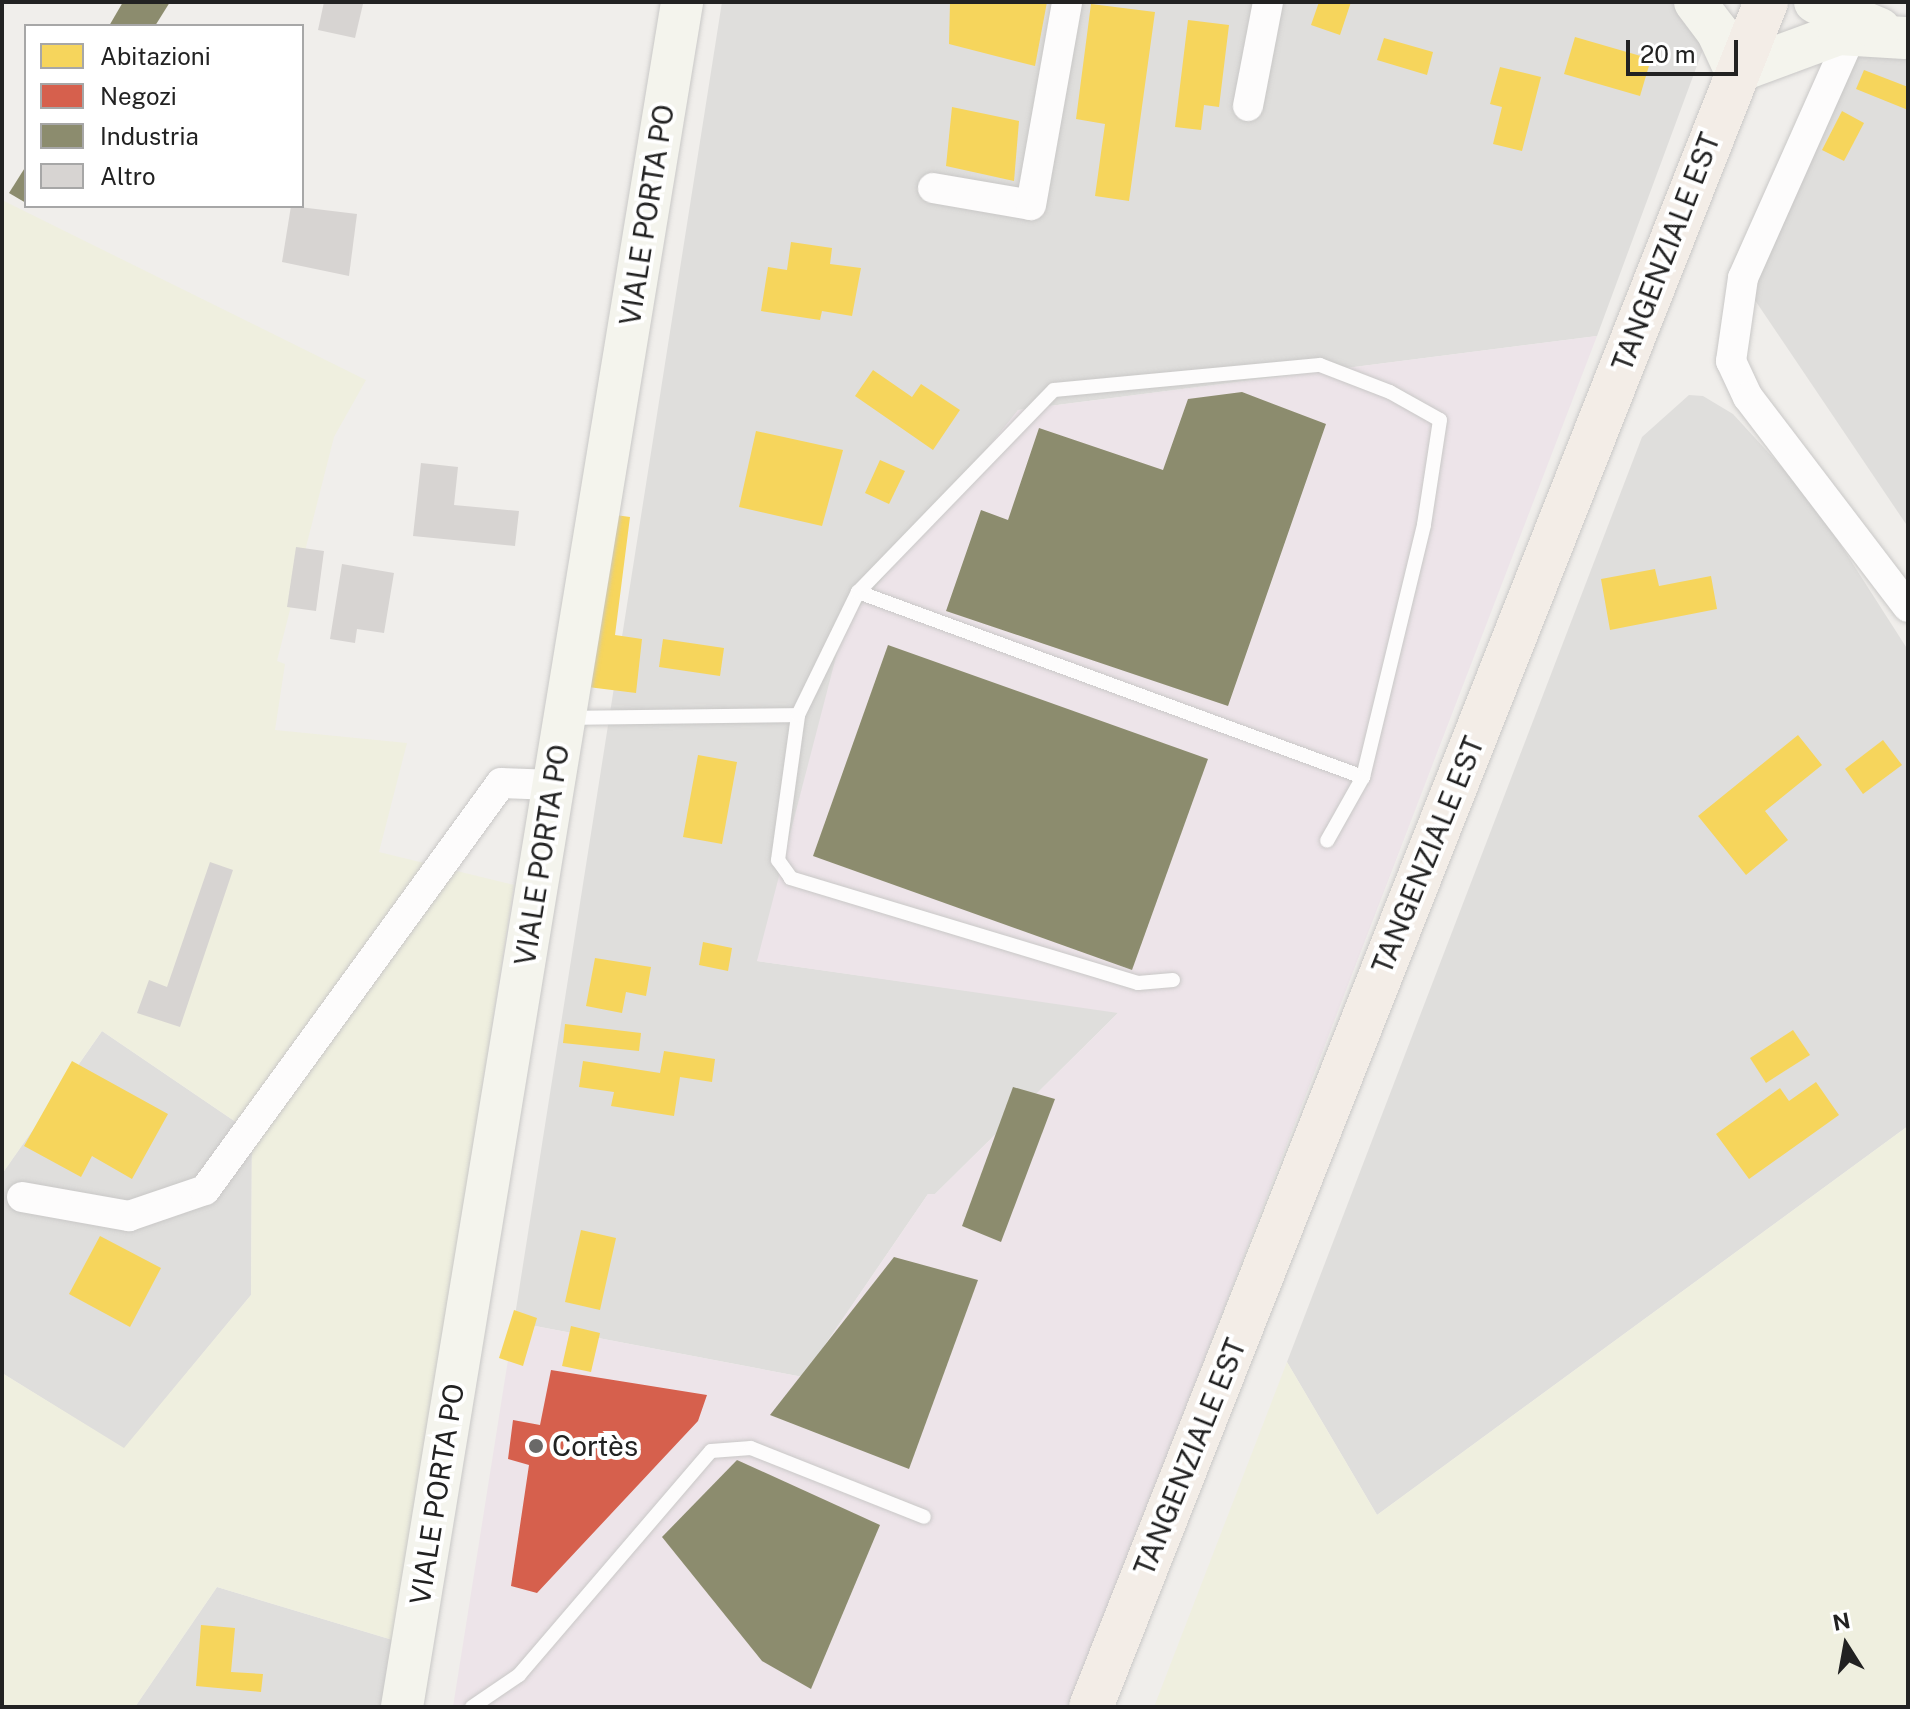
<!DOCTYPE html>
<html>
<head>
<meta charset="utf-8">
<style>
  body { margin:0 }
  #map { position:relative; width:1910px; height:1709px; overflow:hidden; background:#f0eeeb; font-family:"Public Sans",sans-serif }
  div>[style] { position:absolute }
  [style*='--x'] { left:calc(var(--x)*1px); top:calc(var(--y)*1px); width:calc(var(--w)*1px); rotate:calc(var(--a)*1deg) }
  .residential>* { inset:0; background:#dfdedc }
  .industrial>* { inset:0; background:#ede4e9 }
  .farmland>* { inset:0; background:#efefdf }
  .homes>* { inset:0; background:#f6d55c }
  .shops>* { inset:0; background:#d6604d }
  .industry>* { inset:0; background:#8c8c6e }
  .building>* { inset:0; background:#d7d4d2 }
  .roads { filter:drop-shadow(0 0 2px #c9c8c7) drop-shadow(0 0 2px #c9c8c7) }
  .lane>* { height:14px; margin:-7px; padding:0 7px; transform-origin:7px; border-radius:7px; background:#fdfcfc }
  .street>* { height:30px; margin:-15px; padding:0 15px; transform-origin:15px; border-radius:15px; background:#fdfcfc }
  .secondary>* { height:42px; margin:-21px; padding:0 21px; transform-origin:21px; border-radius:21px; background:#f4f4ed }
  .primary>* { height:44px; margin:-22px; padding:0 22px; transform-origin:22px; border-radius:22px; background:#f3ede7 }
  .dots>* { width:22px; height:22px; translate:-50% -50%; box-sizing:border-box; border:4px solid #fff; border-radius:50% }
  span { translate:-50% -50%; white-space:nowrap; text-align:center; line-height:1.15; -webkit-text-stroke:8px #fff; paint-order:stroke }
  .street-label { font-size:28px; color:#222 }
  .poi-label { font-size:28px; color:#222 }
  .left { translate:0 -50%; text-align:left }
  .frame { position:absolute; inset:0; border:4px solid #222; pointer-events:none }
  .legend { position:absolute; left:24px; top:24px; width:280px; height:184px; box-sizing:border-box; background:#fff; border:2px solid #a7a7a7; margin:0; padding:10px 14px; list-style:none; font-size:24px; color:#222 }
  .legend li { display:flex; align-items:center; gap:16px; height:40px }
  .legend b { width:40px; border:2px solid #a7a7a7 }
  .north { position:absolute; left:1806px; top:1605px; width:80px; height:80px; -webkit-text-stroke:6px #fff; paint-order:stroke; rotate:349deg; font-size:22px; font-weight:700; line-height:32px; text-align:center; color:#222 }
  .north::after { content:''; display:block; margin:auto; width:28px; height:36px; background:#222; clip-path:polygon(50% 0,100% 100%,50% 72%,0 100%) }
  .scale { position:absolute; left:1626px; top:40px; width:112px; height:36px; box-sizing:border-box; border:4px solid #222; border-top:0; padding-left:10px; font-size:24px; line-height:28px; white-space:nowrap; color:#222; -webkit-text-stroke:6px #fff; paint-order:stroke }
</style>
</head>
<body>
<div id="map">
  <div class="residential">
    <i style="clip-path:polygon(722px 2px,1704px 2px,1705px 44px,1597px 336px,1018px 410px,757px 961px,1119px 1012px,935px 1194px,928px 1194px,803px 1377px,514px 1322px)"></i>
    <i style="clip-path:polygon(1861px 25px,1908px 48px,1908px 527px,1740px 278px)"></i>
    <i style="clip-path:polygon(1689px 395px,1703px 396px,1733px 414px,1812px 500px,1908px 650px,1908px 1126px,1377px 1515px,1287px 1362px,1642px 437px)"></i>
    <i style="clip-path:polygon(102px 1031px,252px 1133px,251px 1295px,124px 1449px,2px 1373px,2px 1174px)"></i>
    <i style="clip-path:polygon(217px 1587px,396px 1641px,385px 1707px,135px 1707px)"></i>
  </div>
  <div class="industrial">
    <i style="clip-path:polygon(1597px 336px,1071px 1707px,453px 1707px,514px 1322px,803px 1377px,928px 1194px,935px 1194px,1118px 1013px,757px 961px,844px 626px,1018px 410px)"></i>
  </div>
  <div class="farmland">
    <i style="clip-path:polygon(2px 200px,366px 380px,334px 437px,277px 661px,285px 664px,275px 730px,407px 743px,379px 852px,514px 885px,396px 1641px,217px 1587px,135px 1707px,2px 1707px,2px 1373px,124px 1448px,251px 1295px,252px 1133px,102px 1031px,2px 1174px)"></i>
    <i style="clip-path:polygon(1908px 1126px,1908px 1707px,1154px 1707px,1287px 1362px,1377px 1515px)"></i>
  </div>
  <div class="homes">
    <i style="clip-path:polygon(950px 2px,1047px 2px,1035px 66px,949px 44px)"></i>
    <i style="clip-path:polygon(1319px 2px,1351px 2px,1340px 35px,1311px 25px)"></i>
    <i style="clip-path:polygon(1091px 4px,1155px 12px,1129px 201px,1095px 196px,1105px 124px,1076px 119px)"></i>
    <i style="clip-path:polygon(1188px 20px,1229px 25px,1219px 107px,1204px 105px,1201px 130px,1175px 127px)"></i>
    <i style="clip-path:polygon(1575px 37px,1651px 59px,1640px 96px,1564px 74px)"></i>
    <i style="clip-path:polygon(1384px 38px,1433px 52px,1427px 75px,1377px 60px)"></i>
    <i style="clip-path:polygon(1500px 67px,1541px 77px,1522px 151px,1493px 144px,1502px 107px,1490px 104px)"></i>
    <i style="clip-path:polygon(1864px 70px,1908px 87px,1908px 110px,1856px 89px)"></i>
    <i style="clip-path:polygon(952px 107px,1019px 121px,1014px 181px,946px 166px)"></i>
    <i style="clip-path:polygon(1842px 111px,1864px 123px,1844px 161px,1822px 150px)"></i>
    <i style="clip-path:polygon(791px 242px,832px 248px,830px 264px,861px 268px,852px 316px,822px 311px,820px 320px,761px 311px,768px 267px,787px 270px)"></i>
    <i style="clip-path:polygon(873px 370px,912px 397px,921px 384px,960px 410px,933px 450px,855px 396px)"></i>
    <i style="clip-path:polygon(756px 431px,843px 450px,822px 526px,739px 507px)"></i>
    <i style="clip-path:polygon(880px 460px,905px 471px,889px 504px,865px 493px)"></i>
    <i style="clip-path:polygon(601px 513px,630px 517px,615px 635px,642px 639px,636px 693px,580px 686px)"></i>
    <i style="clip-path:polygon(1655px 569px,1659px 586px,1711px 576px,1717px 609px,1610px 630px,1601px 579px)"></i>
    <i style="clip-path:polygon(663px 639px,724px 648px,720px 676px,659px 667px)"></i>
    <i style="clip-path:polygon(1798px 735px,1822px 765px,1765px 811px,1788px 840px,1746px 875px,1698px 816px)"></i>
    <i style="clip-path:polygon(1883px 740px,1902px 765px,1863px 794px,1845px 769px)"></i>
    <i style="clip-path:polygon(698px 755px,737px 762px,722px 844px,683px 837px)"></i>
    <i style="clip-path:polygon(703px 942px,732px 948px,728px 971px,699px 965px)"></i>
    <i style="clip-path:polygon(595px 958px,651px 967px,646px 996px,626px 992px,622px 1013px,586px 1006px)"></i>
    <i style="clip-path:polygon(565px 1024px,641px 1033px,639px 1051px,563px 1043px)"></i>
    <i style="clip-path:polygon(1793px 1030px,1810px 1055px,1766px 1083px,1750px 1058px)"></i>
    <i style="clip-path:polygon(664px 1051px,715px 1059px,712px 1082px,680px 1077px,674px 1116px,611px 1106px,614px 1092px,579px 1087px,583px 1061px,660px 1073px)"></i>
    <i style="clip-path:polygon(72px 1061px,168px 1114px,132px 1179px,92px 1156px,81px 1177px,24px 1146px)"></i>
    <i style="clip-path:polygon(1816px 1082px,1839px 1115px,1749px 1179px,1716px 1134px,1780px 1088px,1789px 1101px)"></i>
    <i style="clip-path:polygon(581px 1230px,616px 1238px,600px 1310px,565px 1302px)"></i>
    <i style="clip-path:polygon(100px 1236px,161px 1268px,130px 1327px,69px 1294px)"></i>
    <i style="clip-path:polygon(514px 1310px,537px 1318px,523px 1366px,499px 1358px)"></i>
    <i style="clip-path:polygon(571px 1326px,600px 1333px,591px 1372px,562px 1366px)"></i>
    <i style="clip-path:polygon(201px 1625px,235px 1628px,231px 1672px,263px 1674px,261px 1692px,196px 1686px)"></i>
  </div>
  <div class="shops">
    <i style="clip-path:polygon(551px 1370px,707px 1395px,698px 1421px,537px 1593px,511px 1586px,529px 1465px,508px 1459px,513px 1420px,540px 1425px)"></i>
  </div>
  <div class="industry">
    <i style="clip-path:polygon(123px 2px,170px 2px,155px 26px,109px 26px)"></i>
    <i style="clip-path:polygon(26px 166px,26px 203px,9px 193px)"></i>
    <i style="clip-path:polygon(1242px 392px,1326px 424px,1228px 706px,946px 611px,981px 510px,1008px 520px,1039px 428px,1163px 470px,1188px 399px)"></i>
    <i style="clip-path:polygon(888px 645px,1208px 759px,1132px 970px,813px 856px)"></i>
    <i style="clip-path:polygon(1013px 1087px,1055px 1099px,1001px 1242px,962px 1226px)"></i>
    <i style="clip-path:polygon(894px 1257px,978px 1280px,909px 1469px,770px 1415px)"></i>
    <i style="clip-path:polygon(737px 1460px,880px 1525px,811px 1689px,762px 1661px,662px 1537px)"></i>
  </div>
  <div class="building">
    <i style="clip-path:polygon(324px 2px,363px 4px,355px 38px,318px 30px)"></i>
    <i style="clip-path:polygon(291px 206px,357px 214px,349px 276px,282px 262px)"></i>
    <i style="clip-path:polygon(421px 463px,458px 467px,454px 505px,519px 511px,515px 546px,413px 536px)"></i>
    <i style="clip-path:polygon(296px 547px,324px 551px,316px 611px,287px 607px)"></i>
    <i style="clip-path:polygon(342px 564px,394px 573px,384px 633px,357px 629px,355px 643px,330px 639px)"></i>
    <i style="clip-path:polygon(210px 862px,233px 870px,180px 1027px,137px 1013px,149px 980px,167px 987px)"></i>
  </div>
  <div class="roads">
    <div class="lane">
      <i style="--x:858;--y:592;--w:538;--a:20.12"></i>
      <i style="--x:567;--y:718;--w:231;--a:-0.7"></i>
      <i style="--x:1173;--y:980;--w:35;--a:175"></i>
      <i style="--x:1138;--y:983;--w:363;--a:-163.2"></i>
      <i style="--x:791;--y:878;--w:22;--a:-126"></i>
      <i style="--x:778;--y:860;--w:146;--a:-82.1"></i>
      <i style="--x:798;--y:715;--w:137;--a:-64"></i>
      <i style="--x:858;--y:592;--w:281;--a:-45.9"></i>
      <i style="--x:1054;--y:390;--w:267;--a:-5.4"></i>
      <i style="--x:1320;--y:365;--w:75;--a:21.1"></i>
      <i style="--x:1390;--y:392;--w:57;--a:29.2"></i>
      <i style="--x:1440;--y:420;--w:106;--a:98.7"></i>
      <i style="--x:1424;--y:525;--w:259;--a:103.6"></i>
      <i style="--x:1363;--y:777;--w:73;--a:119.4"></i>
      <i style="--x:472;--y:1707;--w:57;--a:-34.2"></i>
      <i style="--x:519;--y:1675;--w:295;--a:-49.4"></i>
      <i style="--x:711;--y:1451;--w:40;--a:-4.3"></i>
      <i style="--x:751;--y:1448;--w:186;--a:21.7"></i>
    </div>
    <div class="street">
      <i style="--x:1852;--y:33;--w:268;--a:114"></i>
      <i style="--x:1743;--y:278;--w:84;--a:98.2"></i>
      <i style="--x:1731;--y:361;--w:40;--a:65"></i>
      <i style="--x:1748;--y:397;--w:264;--a:52.7"></i>
      <i style="--x:1248;--y:106;--w:106;--a:-79.1"></i>
      <i style="--x:933;--y:188;--w:99;--a:9.8"></i>
      <i style="--x:1031;--y:205;--w:206;--a:-79.9"></i>
      <i style="--x:22;--y:1197;--w:109;--a:10.1"></i>
      <i style="--x:129;--y:1216;--w:80;--a:-18.9"></i>
      <i style="--x:205;--y:1190;--w:503;--a:-53.97"></i>
      <i style="--x:501;--y:783;--w:53;--a:2.2"></i>
    </div>
    <div class="secondary">
      <i style="--x:1695;--y:2;--w:36;--a:53"></i>
      <i style="--x:1717;--y:31;--w:45;--a:65.1"></i>
      <i style="--x:1736;--y:72;--w:110;--a:-20.3"></i>
      <i style="--x:1839;--y:34;--w:66;--a:3.5"></i>
      <i style="--x:1815;--y:2;--w:70;--a:22.6"></i>
      <i style="--x:402;--y:1707;--w:1728;--a:-80.67"></i>
    </div>
    <div class="primary">
      <i style="--x:1091;--y:1707;--w:1834;--a:-68.4"></i>
    </div>
  </div>
  <div class="dots">
    <i style="left:536px;top:1446px;background:#6a6968"></i>
  </div>
  <div class="street-label">
    <span style="left:647px;top:215px;rotate:-81deg">VIALE PORTA PO</span>
    <span style="left:1666px;top:252px;rotate:-69deg">TANGENZIALE EST</span>
    <span style="left:542px;top:855px;rotate:-81deg">VIALE PORTA PO</span>
    <span style="left:1428px;top:855px;rotate:-68deg">TANGENZIALE EST</span>
    <span style="left:1190px;top:1457px;rotate:-68deg">TANGENZIALE EST</span>
    <span style="left:437px;top:1494px;rotate:-81deg">VIALE PORTA PO</span>
  </div>
  <div class="poi-label">
    <span class="left" style="left:552px;top:1446px">Cortès</span>
  </div>
  <div class="frame"></div>
  <ul class="legend">
  <li><b style="height:22px;background:#f6d55c"></b>Abitazioni</li>
  <li><b style="height:22px;background:#d6604d"></b>Negozi</li>
  <li><b style="height:22px;background:#8c8c6e"></b>Industria</li>
  <li><b style="height:22px;background:#d7d4d2"></b>Altro</li>
  </ul>
  <div class="north">N</div>
  <div class="scale">20 m</div>
</div>
</body>
</html>
